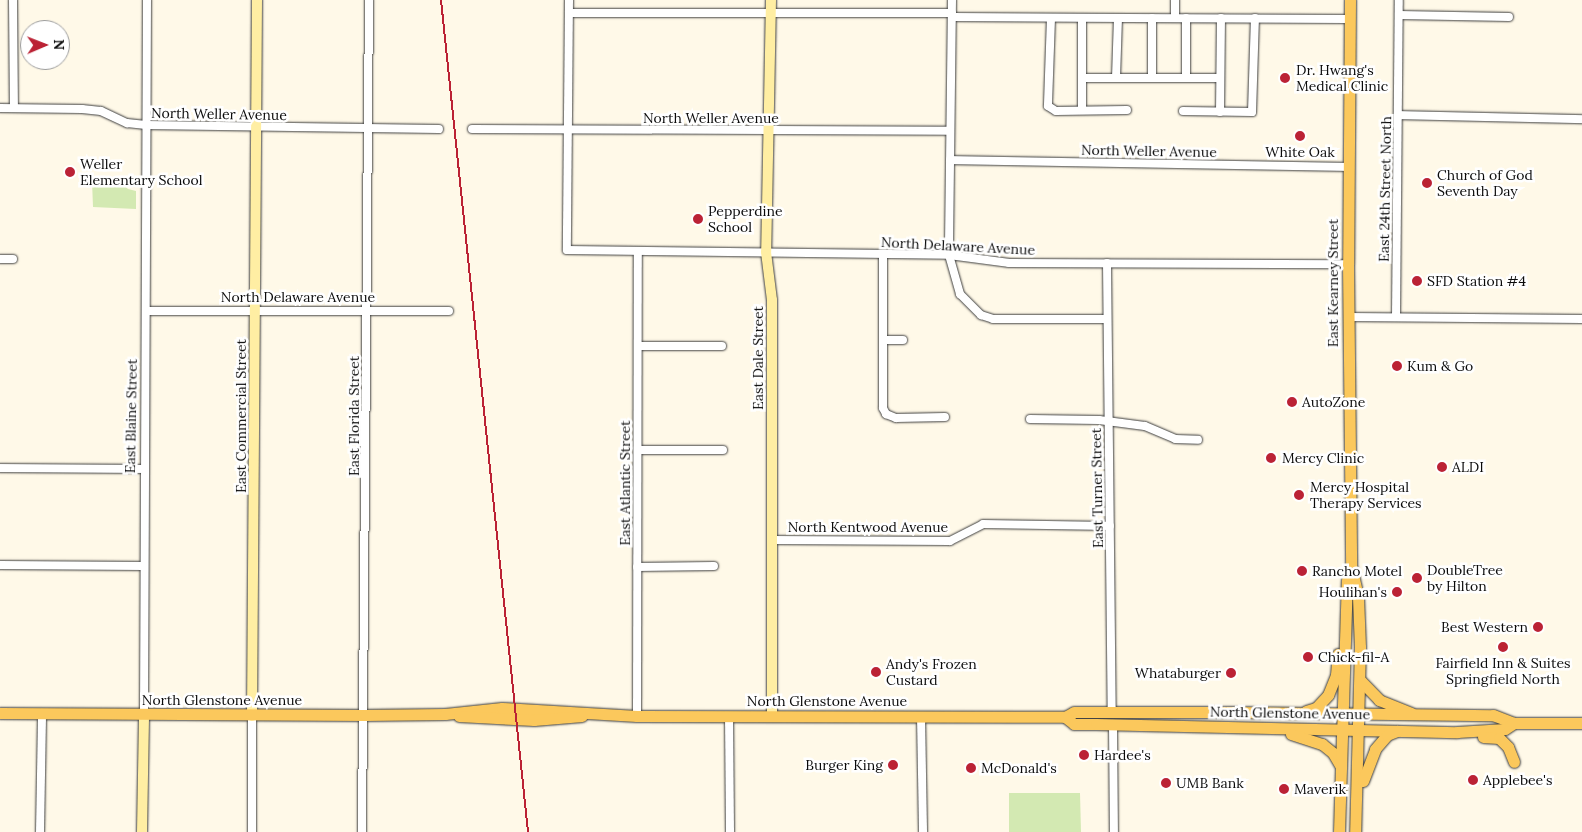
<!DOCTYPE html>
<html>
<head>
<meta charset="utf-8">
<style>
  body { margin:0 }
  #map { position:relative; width:1582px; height:832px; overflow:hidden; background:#fff9e8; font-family:Lora,serif }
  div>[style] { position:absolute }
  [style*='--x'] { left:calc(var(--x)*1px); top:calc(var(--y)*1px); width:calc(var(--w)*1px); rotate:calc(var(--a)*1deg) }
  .green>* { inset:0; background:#d3e9b2 }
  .roads { filter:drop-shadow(0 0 1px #3d3d3d) drop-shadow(0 0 1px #3d3d3d) }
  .street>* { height:8px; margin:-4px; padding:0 4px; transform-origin:4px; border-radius:4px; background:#fff }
  .secondary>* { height:10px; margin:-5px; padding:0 5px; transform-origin:5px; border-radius:5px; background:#ffeea3 }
  .primary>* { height:11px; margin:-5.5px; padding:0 5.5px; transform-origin:5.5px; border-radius:5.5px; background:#fbc85c }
  .rail>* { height:2px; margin:-1px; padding:0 1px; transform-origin:1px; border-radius:1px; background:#bb2235 }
  .dots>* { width:14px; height:14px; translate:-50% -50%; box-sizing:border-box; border:2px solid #fff; border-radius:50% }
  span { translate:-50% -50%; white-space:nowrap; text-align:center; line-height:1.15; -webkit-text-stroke:5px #fff; paint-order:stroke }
  .poi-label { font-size:14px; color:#0a0a0a }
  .left { translate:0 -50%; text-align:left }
  .right { translate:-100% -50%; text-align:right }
  .street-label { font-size:14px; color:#0a0a0a }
  .north { position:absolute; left:20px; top:20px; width:50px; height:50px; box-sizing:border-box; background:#fff; border:1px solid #9d9d9d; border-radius:50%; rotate:89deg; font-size:14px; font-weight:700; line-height:20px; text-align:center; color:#0a0a0a }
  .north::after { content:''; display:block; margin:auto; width:18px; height:22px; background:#bb2235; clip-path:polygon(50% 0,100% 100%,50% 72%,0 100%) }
</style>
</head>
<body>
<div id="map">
  <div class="green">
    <i style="clip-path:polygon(92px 181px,119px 181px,128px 189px,136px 191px,136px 209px,93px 207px)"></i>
    <i style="clip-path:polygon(1009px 793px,1080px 793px,1081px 832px,1009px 832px)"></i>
  </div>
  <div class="roads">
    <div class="street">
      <i style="--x:13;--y:0;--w:108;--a:89.5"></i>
      <i style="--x:569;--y:0;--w:250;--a:90.5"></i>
      <i style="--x:567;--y:250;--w:382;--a:0.7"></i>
      <i style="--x:949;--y:255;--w:61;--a:7.6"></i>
      <i style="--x:1009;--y:263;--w:339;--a:0.2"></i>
      <i style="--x:952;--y:0;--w:255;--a:90.7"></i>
      <i style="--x:949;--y:255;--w:41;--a:74.2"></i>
      <i style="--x:960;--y:294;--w:30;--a:45"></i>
      <i style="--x:981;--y:315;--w:13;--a:18"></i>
      <i style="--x:993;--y:319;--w:114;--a:0"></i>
      <i style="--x:569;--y:13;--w:383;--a:0"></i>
      <i style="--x:1399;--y:15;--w:110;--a:1"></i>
      <i style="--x:952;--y:17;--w:396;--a:0.3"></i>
      <i style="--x:1051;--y:18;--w:88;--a:92"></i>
      <i style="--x:1048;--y:106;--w:9;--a:32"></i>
      <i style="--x:1056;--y:111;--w:71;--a:-0.8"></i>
      <i style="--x:1152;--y:18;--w:60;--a:90"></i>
      <i style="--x:1175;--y:18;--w:18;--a:-90"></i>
      <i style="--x:1186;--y:18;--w:60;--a:90"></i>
      <i style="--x:1082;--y:78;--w:138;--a:0"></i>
      <i style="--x:1116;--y:78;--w:60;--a:-88.1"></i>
      <i style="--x:0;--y:108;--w:82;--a:0.7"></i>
      <i style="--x:82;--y:109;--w:19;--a:6"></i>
      <i style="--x:101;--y:111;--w:29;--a:25"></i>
      <i style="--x:127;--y:123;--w:19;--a:6"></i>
      <i style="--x:146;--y:125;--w:293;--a:0.8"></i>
      <i style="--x:1082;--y:110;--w:92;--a:-90"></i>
      <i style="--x:1183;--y:111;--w:69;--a:0.8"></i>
      <i style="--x:1252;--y:112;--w:94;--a:-88.2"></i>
      <i style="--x:1220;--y:112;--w:94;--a:-89.4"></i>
      <i style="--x:1399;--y:115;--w:183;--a:1.3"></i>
      <i style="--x:472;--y:129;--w:477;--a:0.2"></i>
      <i style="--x:950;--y:160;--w:397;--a:1"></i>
      <i style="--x:883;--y:254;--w:154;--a:90"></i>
      <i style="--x:883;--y:408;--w:7;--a:63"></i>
      <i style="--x:0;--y:259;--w:13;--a:0"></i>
      <i style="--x:1107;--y:263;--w:449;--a:89.4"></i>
      <i style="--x:147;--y:311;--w:302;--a:0"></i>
      <i style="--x:1348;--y:317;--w:234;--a:0.5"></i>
      <i style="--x:1396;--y:317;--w:317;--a:-89.5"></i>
      <i style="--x:884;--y:340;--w:19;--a:0"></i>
      <i style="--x:638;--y:346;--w:84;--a:0"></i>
      <i style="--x:886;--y:414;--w:11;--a:22"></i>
      <i style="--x:896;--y:418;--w:49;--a:-1.2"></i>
      <i style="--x:1030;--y:419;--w:69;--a:0.8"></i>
      <i style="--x:1099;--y:420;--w:46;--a:7.4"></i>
      <i style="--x:1145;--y:426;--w:33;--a:23"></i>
      <i style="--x:1175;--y:439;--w:23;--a:2"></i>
      <i style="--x:638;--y:450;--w:85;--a:0"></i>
      <i style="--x:0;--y:468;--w:144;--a:0.4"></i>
      <i style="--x:772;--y:540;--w:178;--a:0.3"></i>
      <i style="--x:950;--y:541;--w:37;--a:-27"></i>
      <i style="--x:983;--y:524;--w:127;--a:0.9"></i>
      <i style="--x:0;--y:565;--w:144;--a:0.4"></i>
      <i style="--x:637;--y:567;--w:77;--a:-0.7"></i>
      <i style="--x:144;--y:715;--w:715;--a:-89.76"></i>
      <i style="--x:637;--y:716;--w:465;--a:-89.9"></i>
      <i style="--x:729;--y:716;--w:116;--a:89.5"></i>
      <i style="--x:921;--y:716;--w:116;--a:89"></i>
      <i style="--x:1113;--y:725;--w:107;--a:89.5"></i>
      <i style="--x:40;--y:832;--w:118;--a:-89"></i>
      <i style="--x:252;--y:832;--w:116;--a:-90"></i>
      <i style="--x:362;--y:832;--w:832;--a:-89.52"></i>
    </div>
    <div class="secondary">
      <i style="--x:771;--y:0;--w:252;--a:91.1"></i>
      <i style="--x:766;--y:252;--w:48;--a:82.9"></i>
      <i style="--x:772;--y:300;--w:416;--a:90"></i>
      <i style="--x:252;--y:716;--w:716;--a:-89.6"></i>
      <i style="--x:142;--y:832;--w:117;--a:-89"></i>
    </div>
    <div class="primary">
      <i style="--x:1350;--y:0;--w:264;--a:90.4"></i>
      <i style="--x:1348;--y:264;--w:302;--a:89.4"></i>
      <i style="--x:1351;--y:566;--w:32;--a:77"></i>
      <i style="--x:1358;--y:597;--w:50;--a:87.7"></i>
      <i style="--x:1360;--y:647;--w:185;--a:91.5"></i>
      <i style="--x:1360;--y:680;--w:28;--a:46"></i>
      <i style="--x:1379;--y:700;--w:35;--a:22"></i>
      <i style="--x:1306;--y:711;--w:10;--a:-17"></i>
      <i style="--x:1316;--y:708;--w:18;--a:-47"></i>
      <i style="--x:1328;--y:695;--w:22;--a:-68"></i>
      <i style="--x:1336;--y:675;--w:21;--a:-85"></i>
      <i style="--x:0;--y:713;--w:365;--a:0.3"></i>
      <i style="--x:365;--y:715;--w:80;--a:-0.7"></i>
      <i style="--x:445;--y:714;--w:57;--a:-6"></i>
      <i style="--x:502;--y:708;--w:135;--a:3.4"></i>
      <i style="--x:637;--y:716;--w:428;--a:0.1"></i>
      <i style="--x:1065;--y:717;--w:10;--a:-29"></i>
      <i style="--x:1074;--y:712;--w:157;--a:0"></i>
      <i style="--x:1231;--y:712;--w:262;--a:0.7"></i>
      <i style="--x:1493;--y:715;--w:22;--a:21"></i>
      <i style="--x:1514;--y:723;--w:68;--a:0"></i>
      <i style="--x:459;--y:716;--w:75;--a:3.1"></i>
      <i style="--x:534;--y:720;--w:48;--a:-4.8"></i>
      <i style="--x:1065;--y:717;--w:11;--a:38"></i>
      <i style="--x:1074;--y:724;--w:22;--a:0"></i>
      <i style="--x:1096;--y:724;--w:361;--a:1.3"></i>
      <i style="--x:1457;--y:732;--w:48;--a:-3.6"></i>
      <i style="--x:1505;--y:729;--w:11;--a:-34"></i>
      <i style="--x:1291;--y:734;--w:33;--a:18"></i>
      <i style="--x:1322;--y:744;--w:14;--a:39"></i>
      <i style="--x:1333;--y:753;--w:16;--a:60"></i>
      <i style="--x:1483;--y:737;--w:16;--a:4"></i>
      <i style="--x:1499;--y:738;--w:13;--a:45"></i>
      <i style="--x:1508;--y:747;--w:16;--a:68"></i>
      <i style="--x:1363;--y:781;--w:34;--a:-69"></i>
      <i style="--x:1375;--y:749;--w:18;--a:-49"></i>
      <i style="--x:1387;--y:735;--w:11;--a:-22"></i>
      <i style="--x:1339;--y:832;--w:251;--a:-88.2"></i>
      <i style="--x:1347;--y:581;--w:15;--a:-74"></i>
    </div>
  </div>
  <div class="rail">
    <i style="--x:441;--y:0;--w:837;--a:84.03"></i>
  </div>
  <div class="dots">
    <i style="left:1285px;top:78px;background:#bb2235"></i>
    <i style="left:1300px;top:136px;background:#bb2235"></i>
    <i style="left:70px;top:172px;background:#bb2235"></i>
    <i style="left:1427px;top:183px;background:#bb2235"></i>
    <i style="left:698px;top:219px;background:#bb2235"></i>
    <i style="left:1417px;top:281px;background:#bb2235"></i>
    <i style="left:1397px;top:366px;background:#bb2235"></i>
    <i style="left:1292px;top:402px;background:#bb2235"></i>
    <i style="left:1271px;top:458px;background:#bb2235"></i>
    <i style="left:1442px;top:467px;background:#bb2235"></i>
    <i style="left:1299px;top:495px;background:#bb2235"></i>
    <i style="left:1302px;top:571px;background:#bb2235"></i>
    <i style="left:1417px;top:578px;background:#bb2235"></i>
    <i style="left:1397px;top:592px;background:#bb2235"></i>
    <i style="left:1538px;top:627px;background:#bb2235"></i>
    <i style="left:1503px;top:647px;background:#bb2235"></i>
    <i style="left:1308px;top:657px;background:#bb2235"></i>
    <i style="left:876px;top:672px;background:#bb2235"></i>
    <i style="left:1231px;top:673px;background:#bb2235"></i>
    <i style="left:1084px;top:755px;background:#bb2235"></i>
    <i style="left:893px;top:765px;background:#bb2235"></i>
    <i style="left:971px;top:768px;background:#bb2235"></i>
    <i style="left:1473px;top:780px;background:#bb2235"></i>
    <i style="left:1166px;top:783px;background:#bb2235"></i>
    <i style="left:1284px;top:789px;background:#bb2235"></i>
  </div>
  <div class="poi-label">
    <span class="left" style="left:1296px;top:78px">Dr. Hwang's<br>Medical Clinic</span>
    <span style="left:1300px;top:152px">White Oak</span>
    <span class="left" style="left:80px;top:172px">Weller<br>Elementary School</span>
    <span class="left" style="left:1437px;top:183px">Church of God<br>Seventh Day</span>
    <span class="left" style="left:708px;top:219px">Pepperdine<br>School</span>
    <span class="left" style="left:1427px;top:281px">SFD Station #4</span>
    <span class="left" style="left:1407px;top:366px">Kum &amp; Go</span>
    <span class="left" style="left:1302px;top:402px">AutoZone</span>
    <span class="left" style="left:1282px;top:458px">Mercy Clinic</span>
    <span class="left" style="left:1452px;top:467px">ALDI</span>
    <span class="left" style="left:1310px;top:495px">Mercy Hospital<br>Therapy Services</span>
    <span class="left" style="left:1427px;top:578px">DoubleTree<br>by Hilton</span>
    <span class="left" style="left:1312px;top:571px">Rancho Motel</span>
    <span class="right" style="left:1387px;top:592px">Houlihan's</span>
    <span class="right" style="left:1528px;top:627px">Best Western</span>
    <span class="left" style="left:1318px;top:657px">Chick-fil-A</span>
    <span style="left:1503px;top:671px">Fairfield Inn &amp; Suites<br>Springfield North</span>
    <span class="left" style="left:886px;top:672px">Andy's Frozen<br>Custard</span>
    <span class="right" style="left:1221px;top:673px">Whataburger</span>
    <span class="left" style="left:1094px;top:755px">Hardee's</span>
    <span class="right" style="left:883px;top:765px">Burger King</span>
    <span class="left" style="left:981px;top:768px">McDonald's</span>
    <span class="left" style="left:1483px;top:780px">Applebee's</span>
    <span class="left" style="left:1176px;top:783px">UMB Bank</span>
    <span class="left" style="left:1294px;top:789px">Maverik</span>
  </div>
  <div class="street-label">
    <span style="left:219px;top:114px;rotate:1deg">North Weller Avenue</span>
    <span style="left:711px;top:118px">North Weller Avenue</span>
    <span style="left:1149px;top:151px;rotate:1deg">North Weller Avenue</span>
    <span style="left:1385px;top:189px;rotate:-89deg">East 24th Street North</span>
    <span style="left:958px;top:246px;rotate:3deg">North Delaware Avenue</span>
    <span style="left:1333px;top:283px;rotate:-90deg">East Kearney Street</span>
    <span style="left:298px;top:297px">North Delaware Avenue</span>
    <span style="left:758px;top:358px;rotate:-90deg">East Dale Street</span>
    <span style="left:131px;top:416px;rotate:-89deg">East Blaine Street</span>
    <span style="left:241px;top:416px;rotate:-90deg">East Commercial Street</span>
    <span style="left:354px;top:416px;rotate:-90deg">East Florida Street</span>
    <span style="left:625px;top:483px;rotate:-90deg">East Atlantic Street</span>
    <span style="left:1097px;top:488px;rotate:-91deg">East Turner Street</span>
    <span style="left:868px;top:527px">North Kentwood Avenue</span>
    <span style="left:222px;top:700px">North Glenstone Avenue</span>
    <span style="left:827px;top:701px">North Glenstone Avenue</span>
    <span style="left:1290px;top:713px;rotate:1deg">North Glenstone Avenue</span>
  </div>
  <div class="north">N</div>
</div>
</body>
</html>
